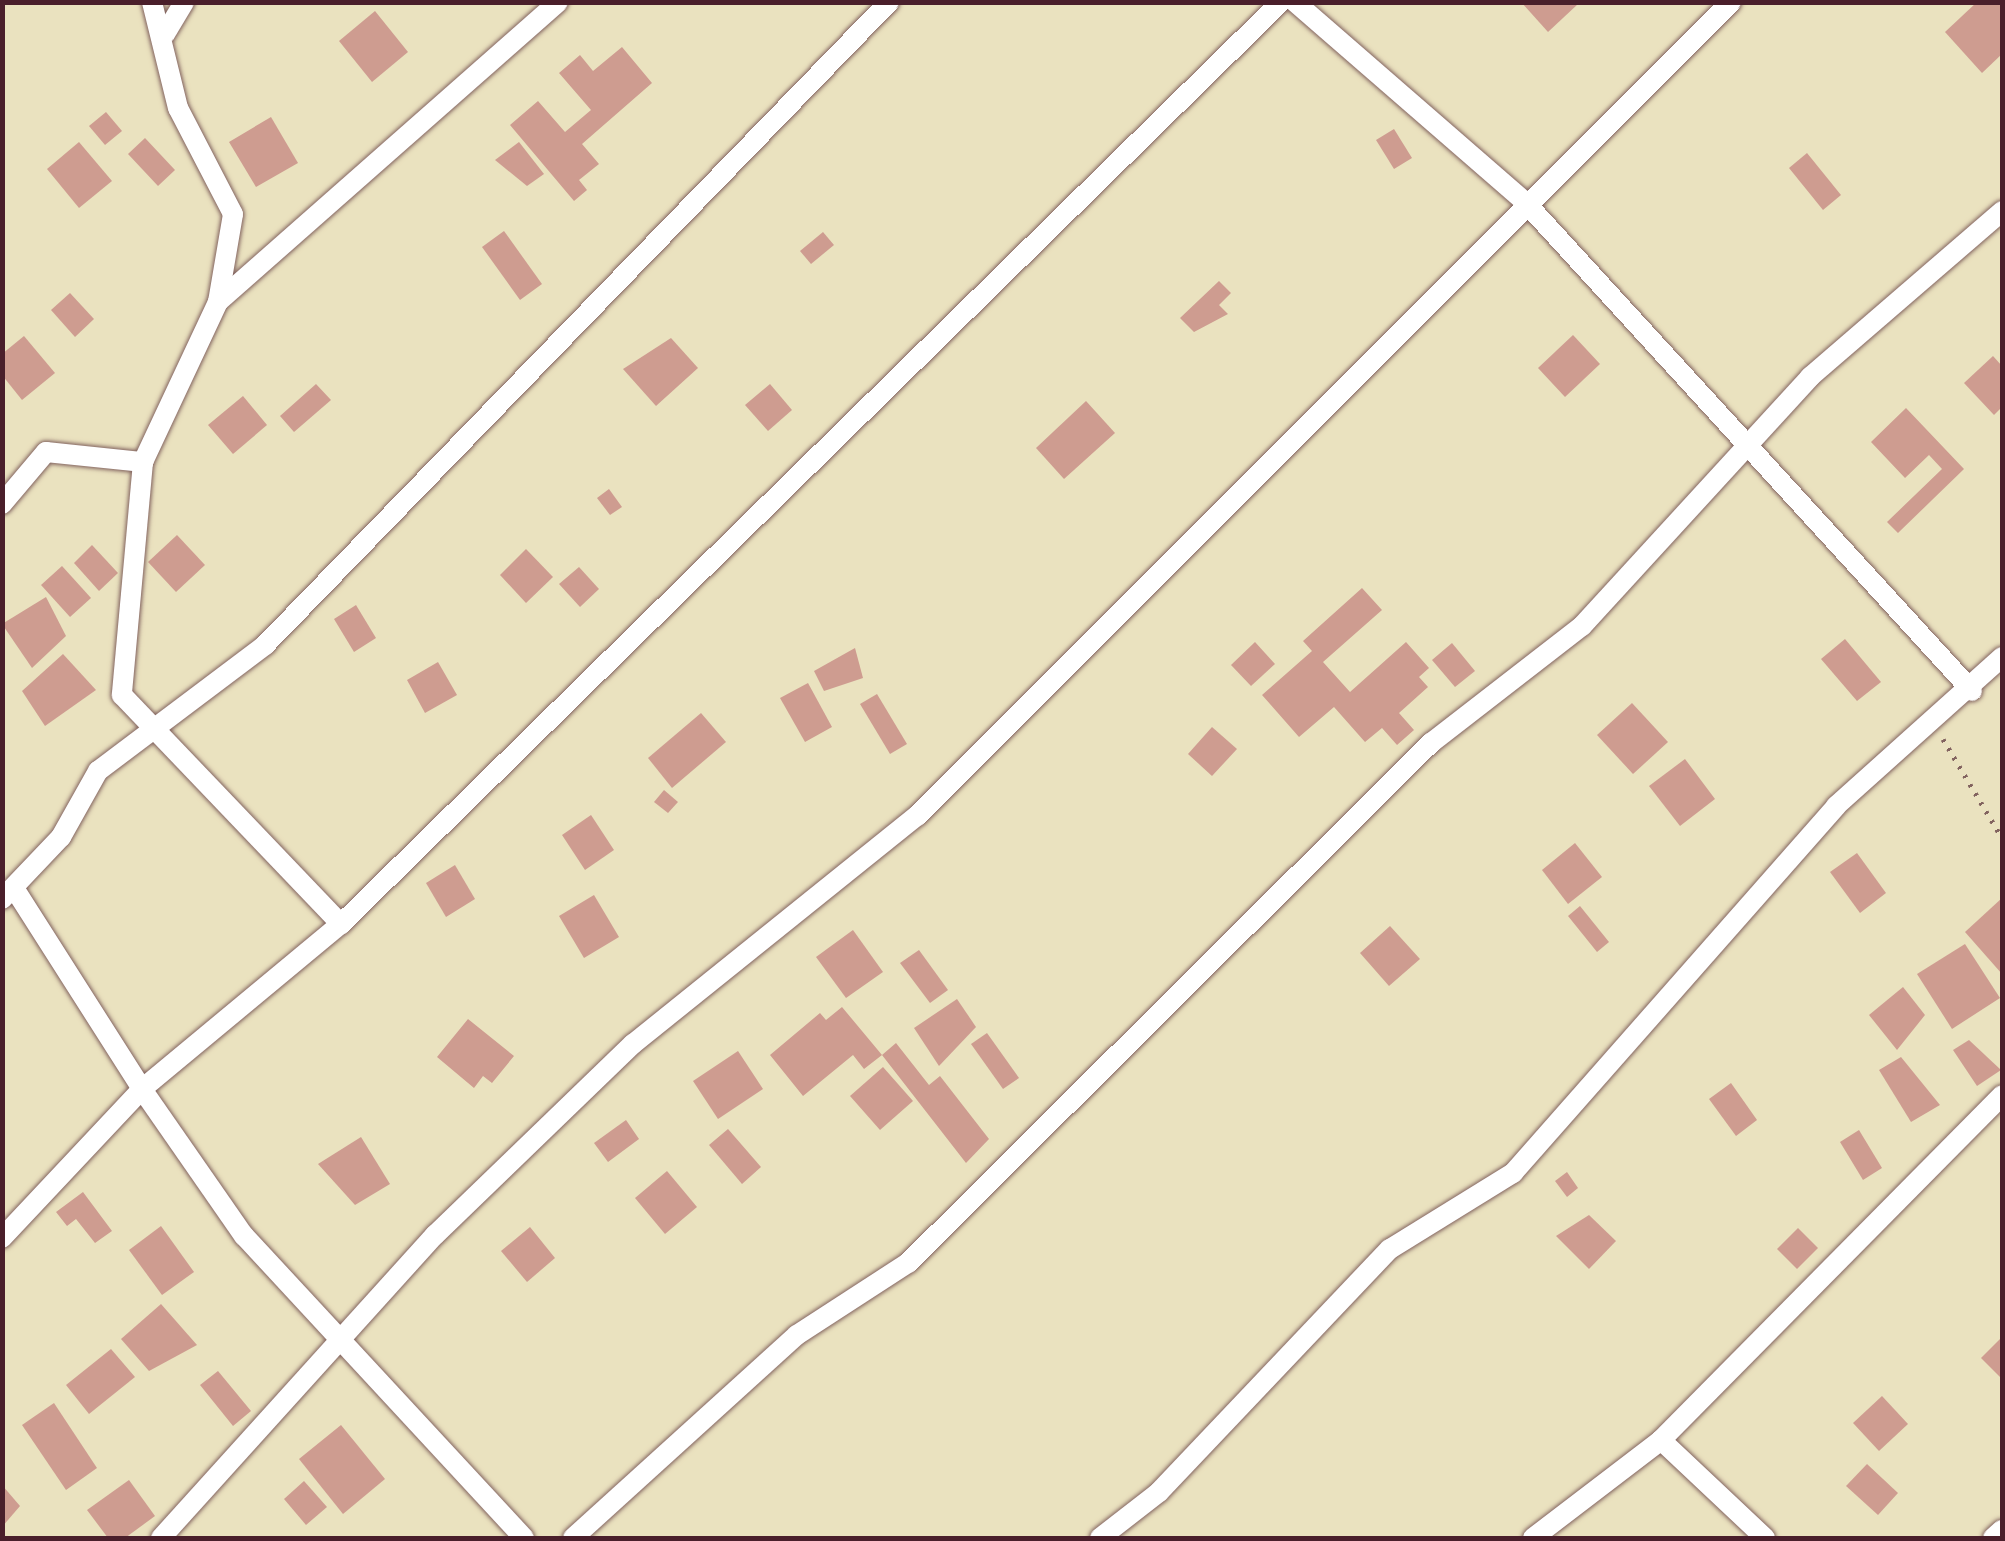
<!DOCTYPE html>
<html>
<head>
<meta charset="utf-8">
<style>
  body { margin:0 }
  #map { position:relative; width:2005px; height:1541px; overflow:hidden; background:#eae2bf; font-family:"Indie Flower",sans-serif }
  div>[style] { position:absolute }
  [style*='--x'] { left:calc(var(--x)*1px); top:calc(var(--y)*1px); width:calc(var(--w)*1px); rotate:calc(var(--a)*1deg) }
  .building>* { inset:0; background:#ce9c90 }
  .path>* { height:5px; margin-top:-2.5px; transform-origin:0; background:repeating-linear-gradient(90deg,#82635f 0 2.5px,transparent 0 10.5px) }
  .roads { filter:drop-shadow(0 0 2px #82635f) drop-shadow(0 0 2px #82635f) }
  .minor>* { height:20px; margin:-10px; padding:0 10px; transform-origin:10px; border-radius:10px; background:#fff }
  span { translate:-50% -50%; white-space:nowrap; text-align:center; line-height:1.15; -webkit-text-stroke:9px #fcf5e5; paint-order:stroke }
  .frame { position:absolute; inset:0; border:5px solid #4a1f2b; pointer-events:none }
</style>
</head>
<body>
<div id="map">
  <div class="building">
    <i style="clip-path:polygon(1521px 2px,1576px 2px,1578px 4px,1548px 32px)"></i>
    <i style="clip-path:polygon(1977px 2px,2002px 2px,2002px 54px,1982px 73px,1945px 32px)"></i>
    <i style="clip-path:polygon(375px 11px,408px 52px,372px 82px,339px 41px)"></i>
    <i style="clip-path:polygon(622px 47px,652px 83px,582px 144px,599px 164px,579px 180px,587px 190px,574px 201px,510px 125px,538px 101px,565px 132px,591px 110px,559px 73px,580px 55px,593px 71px)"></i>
    <i style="clip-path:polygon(106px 112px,122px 131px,105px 145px,89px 126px)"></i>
    <i style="clip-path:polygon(271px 117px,298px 163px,256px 187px,229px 142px)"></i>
    <i style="clip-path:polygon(1394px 129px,1412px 158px,1394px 169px,1376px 140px)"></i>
    <i style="clip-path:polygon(145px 138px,175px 170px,158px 186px,128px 154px)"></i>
    <i style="clip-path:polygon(79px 142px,112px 181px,79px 208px,47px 169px)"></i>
    <i style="clip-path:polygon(519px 142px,544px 174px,527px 186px,495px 160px)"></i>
    <i style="clip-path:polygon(1807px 153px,1841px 195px,1823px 210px,1789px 168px)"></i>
    <i style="clip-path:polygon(504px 231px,542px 284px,520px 300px,482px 247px)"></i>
    <i style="clip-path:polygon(823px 232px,834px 245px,811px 264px,800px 251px)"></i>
    <i style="clip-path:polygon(1219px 281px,1231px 293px,1219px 305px,1228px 314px,1194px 332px,1180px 318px)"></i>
    <i style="clip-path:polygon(70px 293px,94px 319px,75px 337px,51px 310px)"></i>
    <i style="clip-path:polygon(1573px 335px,1600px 364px,1565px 397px,1538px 368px)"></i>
    <i style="clip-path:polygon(24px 336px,55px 373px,22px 400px,2px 375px,2px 354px)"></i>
    <i style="clip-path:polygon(671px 338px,698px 368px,656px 406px,623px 369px)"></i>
    <i style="clip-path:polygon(1993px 356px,2002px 366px,2002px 407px,1994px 415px,1964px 383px)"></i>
    <i style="clip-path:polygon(316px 384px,331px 400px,294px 432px,280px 416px)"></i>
    <i style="clip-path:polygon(770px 384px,792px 410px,768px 431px,745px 405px)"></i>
    <i style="clip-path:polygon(243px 396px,267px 425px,233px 454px,208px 425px)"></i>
    <i style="clip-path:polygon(1086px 401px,1115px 433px,1064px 479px,1036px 448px)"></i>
    <i style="clip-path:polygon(1906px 408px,1964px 469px,1898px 533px,1887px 522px,1942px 469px,1929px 455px,1905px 478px,1871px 442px)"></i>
    <i style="clip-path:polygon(609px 489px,622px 507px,610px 515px,597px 498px)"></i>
    <i style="clip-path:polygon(177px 535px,205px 565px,176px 592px,148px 562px)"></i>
    <i style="clip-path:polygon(92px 545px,118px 573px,99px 591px,74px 563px)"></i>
    <i style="clip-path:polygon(526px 549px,553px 577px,526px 603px,500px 575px)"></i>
    <i style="clip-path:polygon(62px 566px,91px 598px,70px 617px,41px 585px)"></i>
    <i style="clip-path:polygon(579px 567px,599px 589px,580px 607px,559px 584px)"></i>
    <i style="clip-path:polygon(1362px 588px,1382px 610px,1323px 662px,1350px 692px,1406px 642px,1429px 668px,1419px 677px,1428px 687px,1399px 713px,1414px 730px,1397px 745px,1382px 728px,1365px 742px,1334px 707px,1299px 737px,1262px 695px,1312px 651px,1303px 641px)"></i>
    <i style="clip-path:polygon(46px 597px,66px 636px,32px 668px,2px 624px)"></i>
    <i style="clip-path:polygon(356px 605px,376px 638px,354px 652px,334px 619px)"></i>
    <i style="clip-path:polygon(1845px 639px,1881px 682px,1857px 701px,1821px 659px)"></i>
    <i style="clip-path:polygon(1255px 642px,1275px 664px,1251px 686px,1231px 665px)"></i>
    <i style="clip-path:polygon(1452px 643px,1475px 671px,1455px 687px,1432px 660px)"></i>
    <i style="clip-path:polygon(855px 648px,863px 678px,824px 691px,814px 671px)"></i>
    <i style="clip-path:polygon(63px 654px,96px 690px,45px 726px,22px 691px)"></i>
    <i style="clip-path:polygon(438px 662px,457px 695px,425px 713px,407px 680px)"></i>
    <i style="clip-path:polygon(808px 683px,832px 727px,805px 742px,780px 698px)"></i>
    <i style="clip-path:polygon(877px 694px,907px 744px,890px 754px,860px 704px)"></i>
    <i style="clip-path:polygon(1632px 703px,1668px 742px,1633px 774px,1597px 735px)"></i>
    <i style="clip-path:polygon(701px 713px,726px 742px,672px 788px,648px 758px)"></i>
    <i style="clip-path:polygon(1212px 727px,1237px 749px,1212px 776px,1188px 754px)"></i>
    <i style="clip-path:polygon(1685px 759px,1715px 799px,1680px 826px,1649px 786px)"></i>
    <i style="clip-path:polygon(664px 790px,678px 802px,668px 813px,654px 802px)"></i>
    <i style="clip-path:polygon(591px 815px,614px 850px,585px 870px,562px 835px)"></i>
    <i style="clip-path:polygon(1575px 843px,1602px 877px,1568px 904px,1542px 870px)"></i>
    <i style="clip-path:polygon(1857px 853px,1886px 893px,1860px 913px,1830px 872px)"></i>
    <i style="clip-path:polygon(455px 865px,475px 899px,446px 917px,426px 883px)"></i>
    <i style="clip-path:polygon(594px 895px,619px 937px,584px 958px,559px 916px)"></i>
    <i style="clip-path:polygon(2002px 898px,2002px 974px,1965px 932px)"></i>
    <i style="clip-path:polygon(1580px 906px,1609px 942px,1597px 952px,1568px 916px)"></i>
    <i style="clip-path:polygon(1390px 926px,1420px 959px,1389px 986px,1360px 953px)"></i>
    <i style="clip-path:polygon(853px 930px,883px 972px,846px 998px,816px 957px)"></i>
    <i style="clip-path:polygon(1965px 944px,2000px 998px,1952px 1029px,1917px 974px)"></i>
    <i style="clip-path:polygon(919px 950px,948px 990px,930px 1003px,900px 963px)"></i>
    <i style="clip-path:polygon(1903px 987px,1925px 1015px,1897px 1050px,1869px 1015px)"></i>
    <i style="clip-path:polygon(957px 999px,976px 1027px,939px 1066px,914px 1028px)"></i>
    <i style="clip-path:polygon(842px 1007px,882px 1055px,896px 1043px,929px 1085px,940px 1076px,989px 1139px,966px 1163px,882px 1055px,864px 1069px,853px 1055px,803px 1096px,770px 1055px,820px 1013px,826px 1020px)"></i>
    <i style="clip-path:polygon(468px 1019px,514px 1056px,492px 1083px,483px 1076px,474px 1088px,437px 1057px)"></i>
    <i style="clip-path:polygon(987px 1033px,1019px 1078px,1003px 1089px,971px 1044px)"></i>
    <i style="clip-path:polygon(1969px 1040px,2001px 1070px,1977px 1086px,1953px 1050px)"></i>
    <i style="clip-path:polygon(738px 1051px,763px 1089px,718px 1119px,693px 1081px)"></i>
    <i style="clip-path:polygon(1901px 1057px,1940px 1105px,1911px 1122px,1879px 1070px)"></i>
    <i style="clip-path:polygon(883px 1067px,913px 1101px,880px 1130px,850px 1096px)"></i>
    <i style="clip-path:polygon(1731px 1083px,1757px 1120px,1736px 1136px,1709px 1099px)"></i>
    <i style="clip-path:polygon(626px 1120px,639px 1139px,608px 1162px,594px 1143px)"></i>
    <i style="clip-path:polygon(728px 1129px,761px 1167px,742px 1184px,709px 1145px)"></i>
    <i style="clip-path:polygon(1859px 1130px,1882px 1168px,1863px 1180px,1840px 1142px)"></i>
    <i style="clip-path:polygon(361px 1137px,390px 1184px,355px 1205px,318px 1164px)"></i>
    <i style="clip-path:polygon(667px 1171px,697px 1207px,665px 1234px,635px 1198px)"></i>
    <i style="clip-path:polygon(1567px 1172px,1578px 1188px,1567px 1197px,1555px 1181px)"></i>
    <i style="clip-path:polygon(83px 1192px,112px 1231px,95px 1243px,76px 1219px,67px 1226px,56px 1212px)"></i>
    <i style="clip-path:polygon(1589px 1215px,1616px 1241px,1589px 1269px,1556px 1236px)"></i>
    <i style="clip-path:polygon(161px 1226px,194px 1272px,162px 1295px,129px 1250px)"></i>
    <i style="clip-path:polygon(530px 1227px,555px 1258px,527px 1282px,501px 1251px)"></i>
    <i style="clip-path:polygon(1798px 1228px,1818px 1248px,1797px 1269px,1777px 1249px)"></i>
    <i style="clip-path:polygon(161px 1304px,197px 1345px,149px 1371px,121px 1339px)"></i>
    <i style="clip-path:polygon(2002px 1337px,2002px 1379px,1981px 1358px)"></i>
    <i style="clip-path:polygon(111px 1349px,135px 1377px,89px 1414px,66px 1385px)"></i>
    <i style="clip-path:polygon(218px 1371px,251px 1411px,233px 1426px,200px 1385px)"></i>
    <i style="clip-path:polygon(1882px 1396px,1908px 1424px,1879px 1451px,1853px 1423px)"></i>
    <i style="clip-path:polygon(54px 1403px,97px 1468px,66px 1490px,22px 1425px)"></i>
    <i style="clip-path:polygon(341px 1425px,385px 1479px,343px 1514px,299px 1459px)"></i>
    <i style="clip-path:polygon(1867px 1464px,1898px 1493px,1878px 1515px,1846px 1486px)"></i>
    <i style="clip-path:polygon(129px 1480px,155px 1516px,125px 1538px,108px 1538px,87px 1510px)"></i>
    <i style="clip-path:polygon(304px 1481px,327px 1507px,306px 1525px,284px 1499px)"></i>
    <i style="clip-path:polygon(2px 1485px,20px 1506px,2px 1527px)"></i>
  </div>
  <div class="path">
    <i style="--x:1943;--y:739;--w:115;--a:59.2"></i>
  </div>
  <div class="roads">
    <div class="minor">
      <i style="--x:1295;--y:2;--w:306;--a:41"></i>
      <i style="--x:1526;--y:203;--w:661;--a:47.57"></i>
      <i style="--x:165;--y:34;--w:37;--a:-59"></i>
      <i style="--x:218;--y:302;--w:453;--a:-41.4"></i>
      <i style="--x:143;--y:462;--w:234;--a:95.2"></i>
      <i style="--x:122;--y:695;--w:317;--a:46.3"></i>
      <i style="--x:2;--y:504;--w:68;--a:-49.8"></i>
      <i style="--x:46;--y:452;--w:98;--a:5.9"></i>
      <i style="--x:143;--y:462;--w:177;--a:-64.9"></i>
      <i style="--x:218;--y:302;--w:89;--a:-80.3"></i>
      <i style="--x:233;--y:214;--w:119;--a:-117.4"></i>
      <i style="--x:178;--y:108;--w:109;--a:-103.8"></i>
      <i style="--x:2;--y:899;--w:86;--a:-46.4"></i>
      <i style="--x:61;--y:837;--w:76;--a:-60.7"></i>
      <i style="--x:98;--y:771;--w:209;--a:-37"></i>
      <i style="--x:265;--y:645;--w:896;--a:-45.86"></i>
      <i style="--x:2;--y:1238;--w:204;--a:-46.8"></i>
      <i style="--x:142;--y:1089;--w:236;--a:-122.5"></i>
      <i style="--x:161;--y:1538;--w:409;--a:-47.9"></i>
      <i style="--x:435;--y:1235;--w:275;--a:-44"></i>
      <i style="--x:633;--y:1044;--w:364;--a:-38.8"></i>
      <i style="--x:917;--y:816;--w:1151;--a:-45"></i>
      <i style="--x:524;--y:1538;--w:412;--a:-132.8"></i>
      <i style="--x:244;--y:1236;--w:179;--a:-124.8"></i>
      <i style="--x:142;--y:1089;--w:259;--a:-39.7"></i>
      <i style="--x:341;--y:924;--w:1317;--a:-44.45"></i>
      <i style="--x:573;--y:1538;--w:302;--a:-42.2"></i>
      <i style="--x:797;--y:1335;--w:132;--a:-33"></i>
      <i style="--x:908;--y:1263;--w:738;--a:-44.84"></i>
      <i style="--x:1431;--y:743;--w:191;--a:-37.8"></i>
      <i style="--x:1582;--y:626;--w:338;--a:-47.5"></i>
      <i style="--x:1810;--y:377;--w:254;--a:-40.8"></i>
      <i style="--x:1100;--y:1538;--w:75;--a:-37.9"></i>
      <i style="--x:1159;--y:1492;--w:335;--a:-46.5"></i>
      <i style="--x:1390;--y:1249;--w:145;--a:-31.7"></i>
      <i style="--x:1513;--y:1173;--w:489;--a:-48.6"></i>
      <i style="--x:1836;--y:806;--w:223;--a:-41.9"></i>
      <i style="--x:1533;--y:1538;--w:161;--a:-37.4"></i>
      <i style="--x:1765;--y:1538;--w:143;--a:-136.7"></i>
      <i style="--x:1661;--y:1440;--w:485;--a:-45.3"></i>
      <i style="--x:1993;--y:1538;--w:12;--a:-42"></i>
    </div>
  </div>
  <div class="frame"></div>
</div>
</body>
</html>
